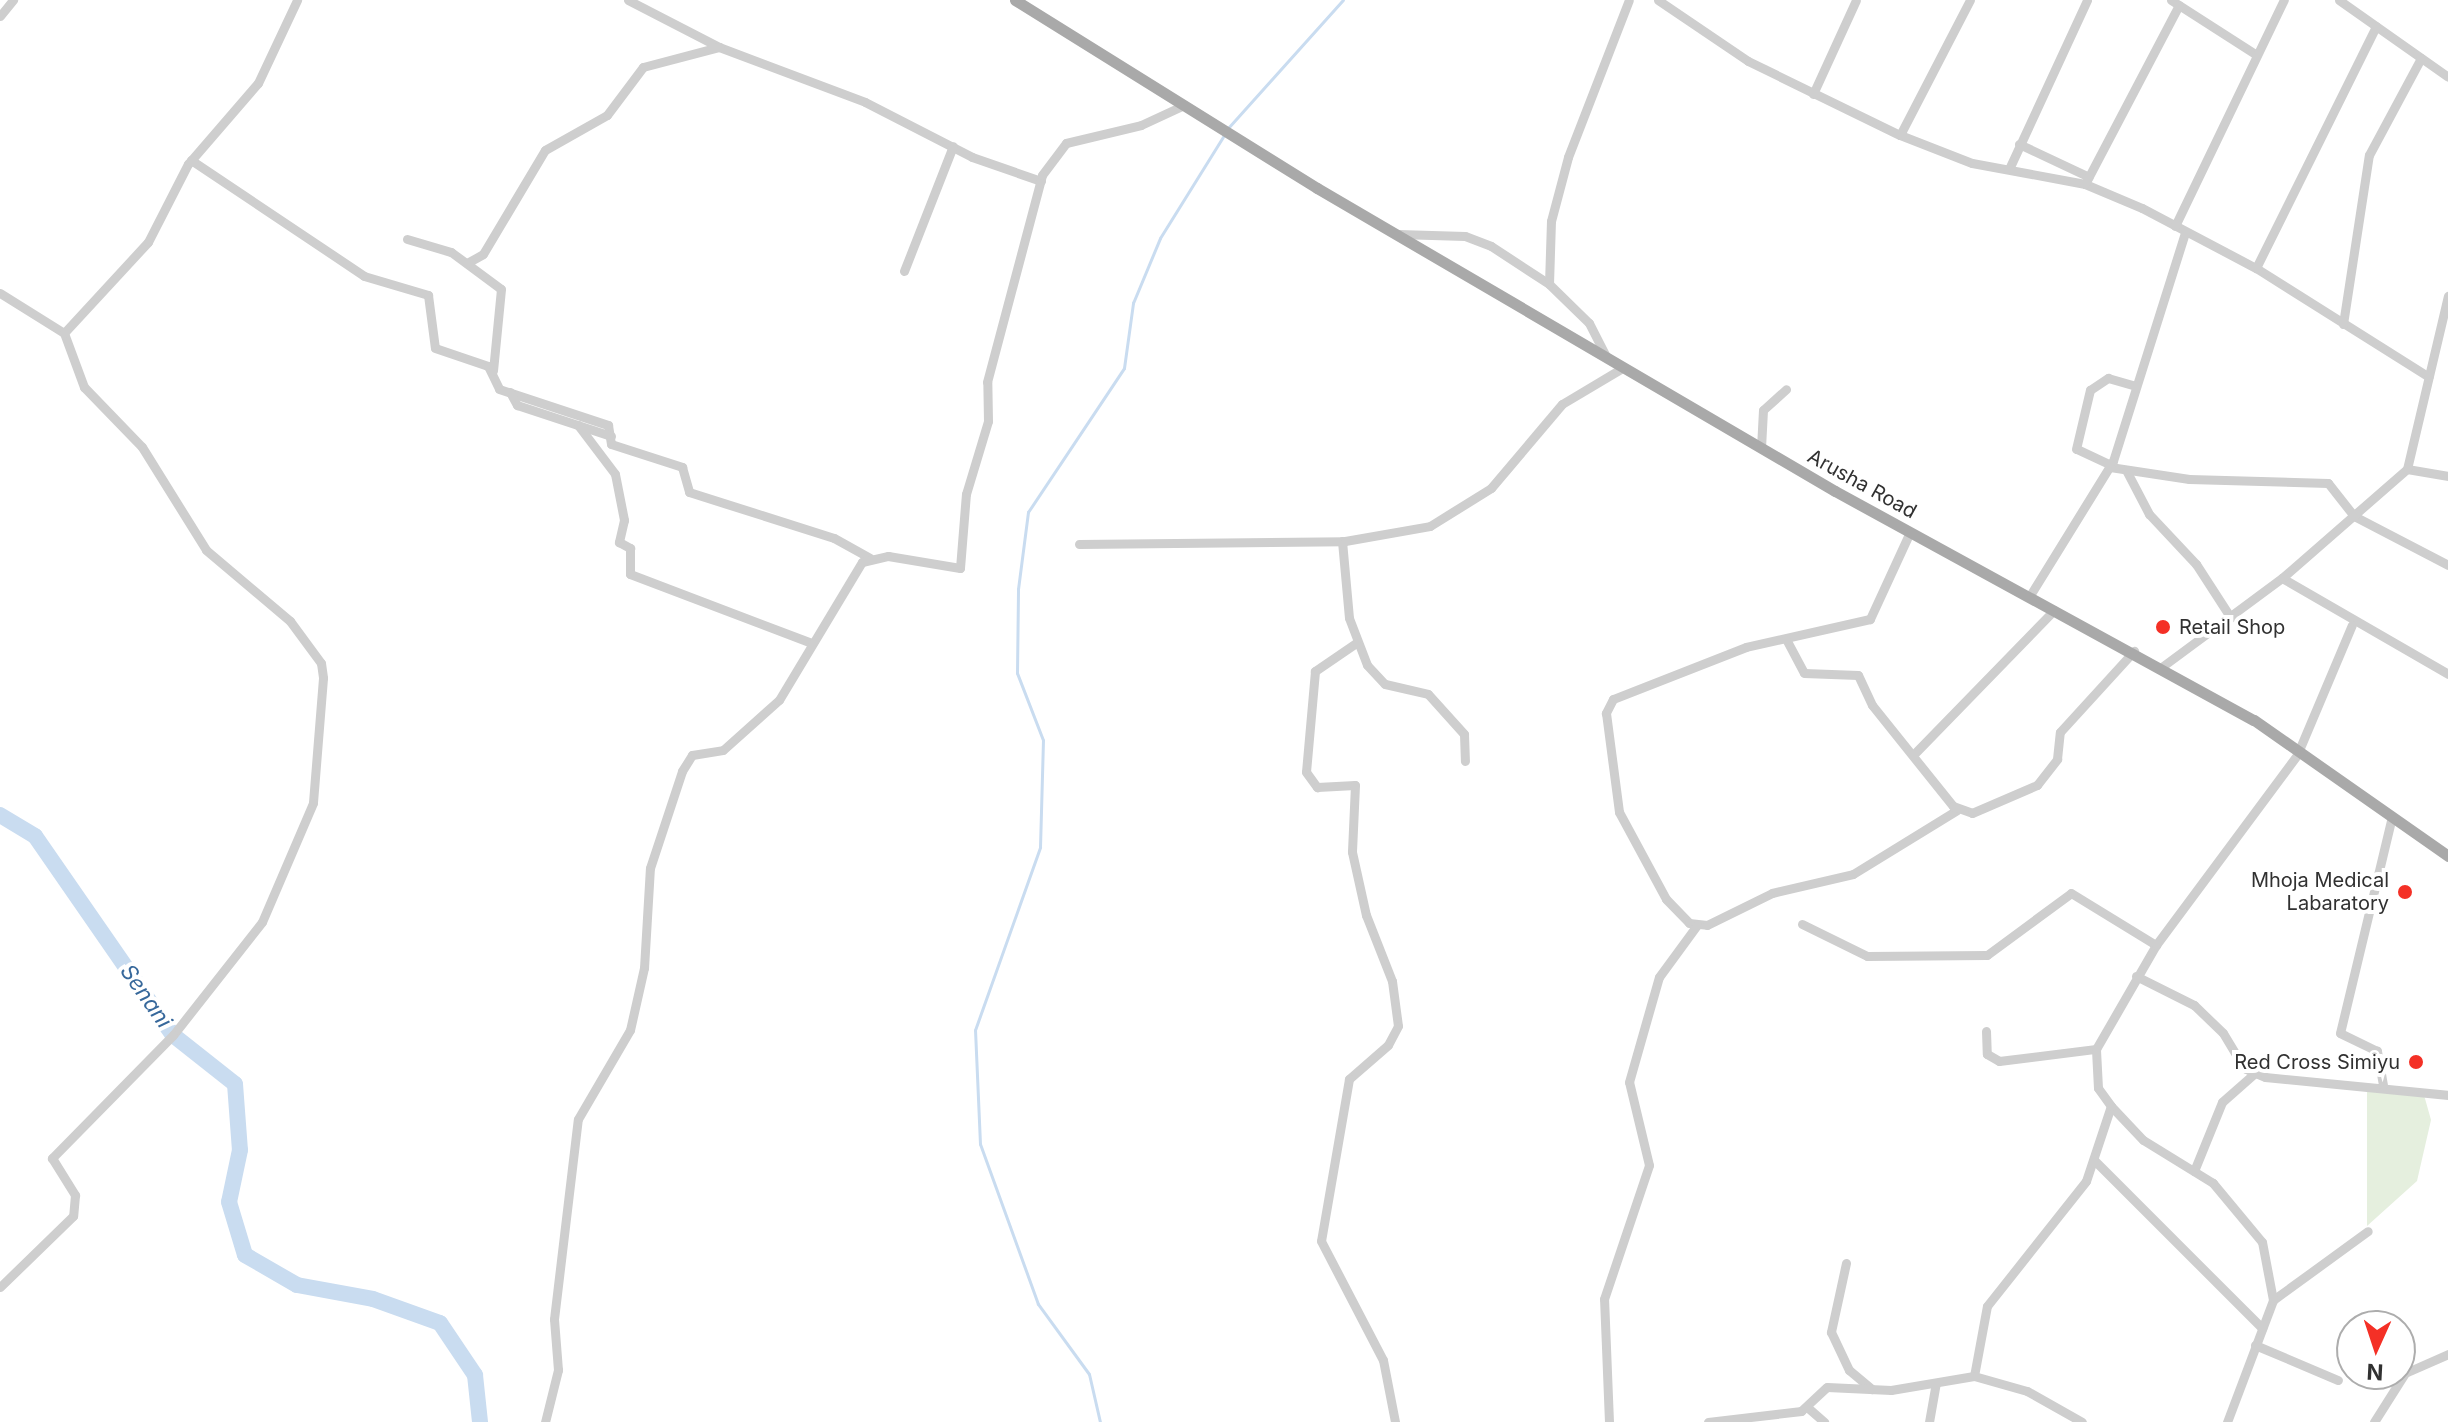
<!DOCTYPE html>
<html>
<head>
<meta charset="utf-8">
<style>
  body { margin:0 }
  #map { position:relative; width:2448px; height:1422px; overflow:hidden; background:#fff; font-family:Inter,sans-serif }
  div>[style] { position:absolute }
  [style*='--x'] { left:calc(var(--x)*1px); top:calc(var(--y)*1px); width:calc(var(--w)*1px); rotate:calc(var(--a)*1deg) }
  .green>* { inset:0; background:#e5efde }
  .stream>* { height:3px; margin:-1.5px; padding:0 1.5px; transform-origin:1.5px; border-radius:1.5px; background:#c9dcf0 }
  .river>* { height:16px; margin:-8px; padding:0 8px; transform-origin:8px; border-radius:8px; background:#c9dcf0 }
  .minor>* { height:9px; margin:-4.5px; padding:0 4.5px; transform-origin:4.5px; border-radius:4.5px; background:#cecece }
  .major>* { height:11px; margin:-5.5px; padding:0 5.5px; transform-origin:5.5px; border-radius:5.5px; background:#a9a9a9 }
  .dots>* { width:22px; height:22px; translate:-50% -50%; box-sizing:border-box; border:4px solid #fff; border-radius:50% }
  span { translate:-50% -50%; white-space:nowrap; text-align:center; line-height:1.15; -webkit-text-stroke:8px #fff; paint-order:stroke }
  .street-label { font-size:20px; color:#313131 }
  .poi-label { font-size:20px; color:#313131 }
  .left { translate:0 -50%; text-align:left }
  .right { translate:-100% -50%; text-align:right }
  .water-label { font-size:22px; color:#37689b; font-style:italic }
  .north { position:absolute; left:2336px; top:1310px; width:80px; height:80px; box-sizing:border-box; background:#fff; border:2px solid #adadad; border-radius:50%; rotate:183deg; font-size:22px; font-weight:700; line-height:32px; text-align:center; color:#313131 }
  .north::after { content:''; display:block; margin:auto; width:28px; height:36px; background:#f43026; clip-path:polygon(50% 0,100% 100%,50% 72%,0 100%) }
</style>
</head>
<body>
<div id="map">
  <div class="green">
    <i style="clip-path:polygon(2367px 1086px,2424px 1095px,2431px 1120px,2417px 1181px,2367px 1226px)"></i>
  </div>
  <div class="stream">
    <i style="--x:1228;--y:128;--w:172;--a:-48.1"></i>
    <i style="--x:1100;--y:1422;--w:49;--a:-102.9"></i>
    <i style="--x:1089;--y:1374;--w:87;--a:-126.1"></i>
    <i style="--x:1038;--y:1304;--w:170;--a:-109.9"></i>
    <i style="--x:980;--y:1144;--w:114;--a:-92.5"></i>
    <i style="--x:975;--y:1030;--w:194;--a:-70.4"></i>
    <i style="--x:1040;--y:847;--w:107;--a:-88.4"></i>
    <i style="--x:1043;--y:740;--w:72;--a:-111.2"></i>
    <i style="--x:1017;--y:673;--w:84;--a:-89.3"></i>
    <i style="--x:1018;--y:589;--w:78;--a:-82.6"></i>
    <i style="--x:1028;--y:512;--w:173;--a:-56.3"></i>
    <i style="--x:1124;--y:368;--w:66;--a:-82.1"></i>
    <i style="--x:1133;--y:303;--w:70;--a:-67.4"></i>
    <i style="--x:1160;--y:238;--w:121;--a:-58.1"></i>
  </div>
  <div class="river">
    <i style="--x:0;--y:815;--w:41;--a:31"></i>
    <i style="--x:35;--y:836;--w:242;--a:55.3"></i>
    <i style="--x:173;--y:1035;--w:79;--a:38.3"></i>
    <i style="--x:235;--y:1084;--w:66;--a:85.7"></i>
    <i style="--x:240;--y:1150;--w:53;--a:101.9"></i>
    <i style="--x:229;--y:1202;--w:55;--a:73.2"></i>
    <i style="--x:245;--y:1255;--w:60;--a:30"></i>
    <i style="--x:297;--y:1285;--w:77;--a:10.4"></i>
    <i style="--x:373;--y:1299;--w:71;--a:19.7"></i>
    <i style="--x:440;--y:1323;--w:63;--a:56.1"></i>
    <i style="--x:475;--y:1375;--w:47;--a:83.9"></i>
  </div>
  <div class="minor">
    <i style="--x:628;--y:0;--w:102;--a:27.3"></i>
    <i style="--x:719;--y:47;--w:156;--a:20.6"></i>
    <i style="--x:865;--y:102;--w:120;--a:27.2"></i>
    <i style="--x:972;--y:157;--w:73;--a:19.2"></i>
    <i style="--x:1658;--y:0;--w:109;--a:34.1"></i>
    <i style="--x:1748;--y:61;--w:169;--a:26"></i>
    <i style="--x:1900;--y:135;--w:77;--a:21.3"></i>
    <i style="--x:1972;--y:163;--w:115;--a:10.5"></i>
    <i style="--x:2085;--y:184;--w:62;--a:22.8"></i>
    <i style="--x:2142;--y:208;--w:129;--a:27.8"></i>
    <i style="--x:2256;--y:268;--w:204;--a:32.2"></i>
    <i style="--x:2171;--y:0;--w:100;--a:32.7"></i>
    <i style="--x:2339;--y:0;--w:133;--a:35.2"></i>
    <i style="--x:0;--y:16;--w:21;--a:-51"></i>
    <i style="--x:1813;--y:94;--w:103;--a:-65.4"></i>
    <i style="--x:1900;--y:135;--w:152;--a:-62.6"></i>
    <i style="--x:2019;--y:144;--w:77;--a:25.2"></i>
    <i style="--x:191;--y:160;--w:208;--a:33.8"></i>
    <i style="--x:364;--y:276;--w:67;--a:16.5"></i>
    <i style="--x:428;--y:295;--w:53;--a:82.5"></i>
    <i style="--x:435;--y:348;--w:56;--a:18.8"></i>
    <i style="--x:488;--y:366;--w:25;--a:64"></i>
    <i style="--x:499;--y:389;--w:115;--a:18.3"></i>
    <i style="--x:608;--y:425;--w:19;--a:81"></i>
    <i style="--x:611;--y:444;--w:75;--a:17.9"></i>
    <i style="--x:682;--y:467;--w:26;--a:74"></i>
    <i style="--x:689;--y:492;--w:152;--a:17.6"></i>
    <i style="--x:834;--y:538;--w:41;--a:29.1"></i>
    <i style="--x:2009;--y:169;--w:186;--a:-65.2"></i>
    <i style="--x:2085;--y:184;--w:202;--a:-62.3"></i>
    <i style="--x:2175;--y:226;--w:251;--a:-64.3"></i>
    <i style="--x:1398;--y:234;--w:67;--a:1.7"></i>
    <i style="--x:1465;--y:236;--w:28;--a:21"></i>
    <i style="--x:1491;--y:246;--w:69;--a:33.2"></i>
    <i style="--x:1549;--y:284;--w:56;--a:44.3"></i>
    <i style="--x:1589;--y:323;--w:37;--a:63"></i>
    <i style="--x:407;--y:239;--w:46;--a:16.5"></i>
    <i style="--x:451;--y:252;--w:62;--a:36.5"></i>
    <i style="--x:501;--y:289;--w:82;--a:95.6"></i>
    <i style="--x:467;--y:263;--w:18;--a:-29"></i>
    <i style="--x:483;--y:254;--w:121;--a:-59.2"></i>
    <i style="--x:545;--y:150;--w:71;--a:-29.4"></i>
    <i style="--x:607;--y:115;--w:60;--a:-53.1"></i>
    <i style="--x:643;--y:67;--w:79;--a:-14.7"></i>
    <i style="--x:2256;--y:268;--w:270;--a:-63.6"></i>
    <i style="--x:904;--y:271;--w:134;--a:-68.6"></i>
    <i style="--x:1549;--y:284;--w:63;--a:-88.2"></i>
    <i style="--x:1551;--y:221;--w:66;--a:-75.1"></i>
    <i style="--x:1568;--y:157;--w:168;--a:-68.8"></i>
    <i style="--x:0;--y:293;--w:75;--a:32"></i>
    <i style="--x:64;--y:333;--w:58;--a:69.7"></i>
    <i style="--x:84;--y:387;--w:83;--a:46"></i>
    <i style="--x:142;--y:447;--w:121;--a:58.1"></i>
    <i style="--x:206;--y:550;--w:110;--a:40.2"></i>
    <i style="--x:290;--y:621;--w:52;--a:53.6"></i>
    <i style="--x:321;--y:663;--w:15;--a:82"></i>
    <i style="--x:323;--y:678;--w:125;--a:94.6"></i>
    <i style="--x:313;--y:803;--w:129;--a:113.2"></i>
    <i style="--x:262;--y:922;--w:144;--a:128.2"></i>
    <i style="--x:173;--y:1035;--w:173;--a:134.5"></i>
    <i style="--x:52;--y:1158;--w:44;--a:58.1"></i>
    <i style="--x:75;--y:1195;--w:21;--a:95"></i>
    <i style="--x:73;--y:1216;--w:102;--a:135.8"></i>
    <i style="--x:2343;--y:324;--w:171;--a:-81.3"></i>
    <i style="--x:2369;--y:155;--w:110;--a:-61.8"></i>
    <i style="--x:64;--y:333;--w:124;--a:-47.3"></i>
    <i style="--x:148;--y:242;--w:88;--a:-62.9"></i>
    <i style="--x:188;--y:164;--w:107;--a:-49.2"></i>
    <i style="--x:258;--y:83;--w:92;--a:-64.8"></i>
    <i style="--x:510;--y:392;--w:15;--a:62"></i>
    <i style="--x:517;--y:405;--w:99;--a:18.3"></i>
    <i style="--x:578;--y:425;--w:61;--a:52.9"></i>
    <i style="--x:615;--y:474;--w:47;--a:78.9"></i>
    <i style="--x:624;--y:520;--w:23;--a:103"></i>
    <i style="--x:619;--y:542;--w:13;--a:29"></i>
    <i style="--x:630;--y:548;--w:26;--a:90"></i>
    <i style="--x:630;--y:574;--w:195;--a:20.8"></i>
    <i style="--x:1761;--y:448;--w:38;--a:-87"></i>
    <i style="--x:1763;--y:410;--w:31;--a:-42"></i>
    <i style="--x:2111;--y:465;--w:38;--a:-155"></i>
    <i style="--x:2076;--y:449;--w:61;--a:-76.7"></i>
    <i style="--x:2090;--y:390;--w:22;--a:-34"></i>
    <i style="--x:2108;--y:378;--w:29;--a:16"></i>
    <i style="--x:2110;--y:467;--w:80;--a:8.6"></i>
    <i style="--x:2189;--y:479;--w:139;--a:1.6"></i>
    <i style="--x:2328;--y:483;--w:42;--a:51.8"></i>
    <i style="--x:2354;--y:516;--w:106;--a:27.5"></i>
    <i style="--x:2407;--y:469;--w:42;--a:9.7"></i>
    <i style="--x:2126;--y:470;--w:50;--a:62.4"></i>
    <i style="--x:2149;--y:514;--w:69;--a:46.8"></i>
    <i style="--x:2196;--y:564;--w:64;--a:57.1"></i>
    <i style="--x:1910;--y:532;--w:96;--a:114.7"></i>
    <i style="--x:1870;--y:619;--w:127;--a:167.3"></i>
    <i style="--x:1746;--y:647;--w:143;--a:158.6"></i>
    <i style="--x:1613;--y:699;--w:16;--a:117"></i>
    <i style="--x:1606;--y:713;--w:100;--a:82.5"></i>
    <i style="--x:1619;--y:812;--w:99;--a:61.6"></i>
    <i style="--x:1666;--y:899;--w:33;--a:46"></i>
    <i style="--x:1689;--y:923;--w:18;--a:6"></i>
    <i style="--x:1707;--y:925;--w:72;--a:-26.2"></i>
    <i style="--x:1772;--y:893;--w:83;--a:-13.2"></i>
    <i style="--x:1853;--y:874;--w:122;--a:-31.6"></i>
    <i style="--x:1342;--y:541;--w:77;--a:84.8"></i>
    <i style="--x:1349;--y:618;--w:50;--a:69"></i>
    <i style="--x:1367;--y:665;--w:26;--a:47"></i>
    <i style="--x:1385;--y:684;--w:44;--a:13.1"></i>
    <i style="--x:1428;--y:694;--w:54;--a:48"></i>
    <i style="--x:1464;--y:734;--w:27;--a:88"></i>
    <i style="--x:1079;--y:544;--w:266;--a:-0.6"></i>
    <i style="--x:1345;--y:541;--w:86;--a:-10"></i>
    <i style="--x:1430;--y:526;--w:72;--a:-31.9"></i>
    <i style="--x:1491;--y:488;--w:110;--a:-49.8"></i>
    <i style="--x:1562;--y:404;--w:72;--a:-30.8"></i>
    <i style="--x:2282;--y:578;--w:192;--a:30"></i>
    <i style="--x:2029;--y:597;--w:160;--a:-58.3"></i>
    <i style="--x:2113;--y:461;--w:240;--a:-72.5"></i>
    <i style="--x:1786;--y:639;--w:38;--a:62"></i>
    <i style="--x:1804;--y:673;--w:54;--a:2.1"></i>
    <i style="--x:1858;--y:675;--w:33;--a:65"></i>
    <i style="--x:1872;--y:705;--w:129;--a:51.3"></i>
    <i style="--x:1953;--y:806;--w:20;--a:20"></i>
    <i style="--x:1972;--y:813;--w:71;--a:-23.3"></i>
    <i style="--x:2037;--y:785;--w:33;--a:-52"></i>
    <i style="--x:2057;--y:759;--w:27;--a:-84"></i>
    <i style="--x:2060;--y:732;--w:110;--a:-47.6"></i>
    <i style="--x:1356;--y:643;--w:50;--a:145.7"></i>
    <i style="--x:1315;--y:671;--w:101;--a:95.1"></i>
    <i style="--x:1306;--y:772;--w:19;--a:54"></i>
    <i style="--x:1317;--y:787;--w:38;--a:-3"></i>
    <i style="--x:1355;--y:785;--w:67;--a:92.6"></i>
    <i style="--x:1352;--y:852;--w:65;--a:77.5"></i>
    <i style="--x:1366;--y:915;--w:71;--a:68.5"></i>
    <i style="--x:1392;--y:981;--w:45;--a:82.4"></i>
    <i style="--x:1398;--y:1026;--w:21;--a:118"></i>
    <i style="--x:1388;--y:1045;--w:52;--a:138.9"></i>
    <i style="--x:1349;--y:1079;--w:164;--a:99.8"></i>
    <i style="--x:1321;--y:1241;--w:134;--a:62.5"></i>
    <i style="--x:1383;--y:1360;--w:63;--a:79"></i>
    <i style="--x:2159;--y:669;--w:153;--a:-36.5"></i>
    <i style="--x:2282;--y:578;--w:166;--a:-41.1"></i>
    <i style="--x:2407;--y:469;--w:178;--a:-76.7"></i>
    <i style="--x:1916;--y:752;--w:198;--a:-45.8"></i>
    <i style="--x:1802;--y:924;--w:72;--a:26.2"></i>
    <i style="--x:1867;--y:956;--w:120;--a:-0.5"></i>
    <i style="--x:1987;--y:955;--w:104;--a:-36.4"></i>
    <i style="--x:2071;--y:893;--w:100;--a:31.5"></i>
    <i style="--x:2136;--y:976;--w:65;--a:26.6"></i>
    <i style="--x:2194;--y:1005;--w:40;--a:44"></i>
    <i style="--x:2223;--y:1033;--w:41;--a:59"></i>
    <i style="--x:2244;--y:1068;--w:23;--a:23"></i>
    <i style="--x:2265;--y:1077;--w:184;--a:5.6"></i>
    <i style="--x:1986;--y:1031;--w:23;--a:88"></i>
    <i style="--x:1987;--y:1054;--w:14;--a:30"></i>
    <i style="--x:1999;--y:1061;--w:98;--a:-7.1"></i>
    <i style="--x:2383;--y:1085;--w:35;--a:-100"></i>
    <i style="--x:2377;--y:1051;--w:41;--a:-154.1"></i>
    <i style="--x:2340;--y:1033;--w:222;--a:-76.5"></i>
    <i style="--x:2094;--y:1160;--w:238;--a:45"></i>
    <i style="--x:2194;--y:1171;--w:74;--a:-67.9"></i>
    <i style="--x:2222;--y:1102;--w:44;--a:-41.3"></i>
    <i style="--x:1846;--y:1263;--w:71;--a:102.3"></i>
    <i style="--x:1831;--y:1332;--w:42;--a:64.7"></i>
    <i style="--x:1849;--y:1370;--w:30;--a:40"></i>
    <i style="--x:2273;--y:1300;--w:117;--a:-36"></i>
    <i style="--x:2255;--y:1345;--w:90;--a:22.9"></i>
    <i style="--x:1974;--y:1376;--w:71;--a:-79.5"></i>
    <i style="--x:1987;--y:1306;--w:159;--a:-51.6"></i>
    <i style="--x:2086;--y:1181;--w:79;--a:-71.6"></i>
    <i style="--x:1807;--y:1407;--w:23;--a:41"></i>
    <i style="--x:545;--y:1422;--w:54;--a:-76"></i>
    <i style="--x:558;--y:1370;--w:51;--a:-94.5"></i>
    <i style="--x:554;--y:1319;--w:201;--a:-83.2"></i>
    <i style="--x:578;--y:1119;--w:103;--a:-59.7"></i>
    <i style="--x:630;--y:1030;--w:64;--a:-77.3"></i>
    <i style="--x:644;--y:968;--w:100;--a:-86.6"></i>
    <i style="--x:650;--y:868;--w:102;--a:-71.7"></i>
    <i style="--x:682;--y:771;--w:19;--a:-58"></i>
    <i style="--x:692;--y:755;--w:31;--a:-9"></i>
    <i style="--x:723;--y:750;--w:75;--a:-41.8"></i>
    <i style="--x:779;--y:700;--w:161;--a:-59"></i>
    <i style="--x:862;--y:562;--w:27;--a:-13"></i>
    <i style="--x:888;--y:556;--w:73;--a:9.5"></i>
    <i style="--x:960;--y:568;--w:74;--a:-85.4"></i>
    <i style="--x:966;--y:494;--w:76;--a:-73.2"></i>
    <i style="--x:988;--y:421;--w:39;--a:-91"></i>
    <i style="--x:987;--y:382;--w:214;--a:-75.1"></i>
    <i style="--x:1042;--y:175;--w:40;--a:-53"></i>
    <i style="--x:1066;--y:143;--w:77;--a:-13.5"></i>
    <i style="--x:1141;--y:125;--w:47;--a:-24.9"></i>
    <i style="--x:1609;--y:1422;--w:123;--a:-92.3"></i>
    <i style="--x:1604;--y:1299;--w:141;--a:-71.4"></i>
    <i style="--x:1649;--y:1165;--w:85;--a:-103.5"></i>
    <i style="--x:1629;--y:1082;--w:109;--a:-74.1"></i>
    <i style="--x:1659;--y:977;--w:64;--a:-53.8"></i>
    <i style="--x:1708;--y:1422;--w:94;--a:-6.7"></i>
    <i style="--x:1801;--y:1411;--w:35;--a:-43"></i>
    <i style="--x:1827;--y:1387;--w:64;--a:2.7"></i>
    <i style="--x:1891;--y:1390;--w:84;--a:-9.6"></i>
    <i style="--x:1974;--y:1376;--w:55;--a:15.8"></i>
    <i style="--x:2027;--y:1391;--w:63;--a:29.4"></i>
    <i style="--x:1929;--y:1422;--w:39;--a:-80"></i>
    <i style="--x:2227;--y:1422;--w:130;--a:-69.3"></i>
    <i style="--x:2273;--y:1300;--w:59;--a:-100.7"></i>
    <i style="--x:2262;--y:1242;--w:77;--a:-129.7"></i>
    <i style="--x:2213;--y:1183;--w:82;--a:-148.4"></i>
    <i style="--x:2143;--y:1140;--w:47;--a:-133.3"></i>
    <i style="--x:2111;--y:1106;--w:22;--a:-126"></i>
    <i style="--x:2098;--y:1088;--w:39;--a:-93"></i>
    <i style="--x:2096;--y:1049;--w:120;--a:-60"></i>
    <i style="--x:2156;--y:945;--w:237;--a:-53.4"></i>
    <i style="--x:2297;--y:755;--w:141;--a:-67.1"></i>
    <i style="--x:2374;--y:1422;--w:58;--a:-57.7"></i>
    <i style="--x:2405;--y:1373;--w:47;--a:-23.8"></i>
  </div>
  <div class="major">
    <i style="--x:1015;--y:0;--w:356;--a:31.9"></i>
    <i style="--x:1317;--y:188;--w:600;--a:30.33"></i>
    <i style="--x:1835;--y:491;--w:477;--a:28.7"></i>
    <i style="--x:2254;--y:720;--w:237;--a:35"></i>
  </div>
  <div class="dots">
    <i style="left:2163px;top:627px;background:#f43026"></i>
    <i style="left:2405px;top:892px;background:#f43026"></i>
    <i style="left:2416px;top:1062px;background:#f43026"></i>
  </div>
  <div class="street-label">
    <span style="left:1862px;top:484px;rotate:29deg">Arusha Road</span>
  </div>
  <div class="poi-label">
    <span class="left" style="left:2179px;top:627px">Retail Shop</span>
    <span class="right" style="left:2389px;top:892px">Mhoja Medical<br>Labaratory</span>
    <span class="right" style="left:2400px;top:1062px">Red Cross Simiyu</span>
  </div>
  <div class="water-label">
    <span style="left:146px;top:996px;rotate:55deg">Senani</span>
  </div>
  <div class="north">N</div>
</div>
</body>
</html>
